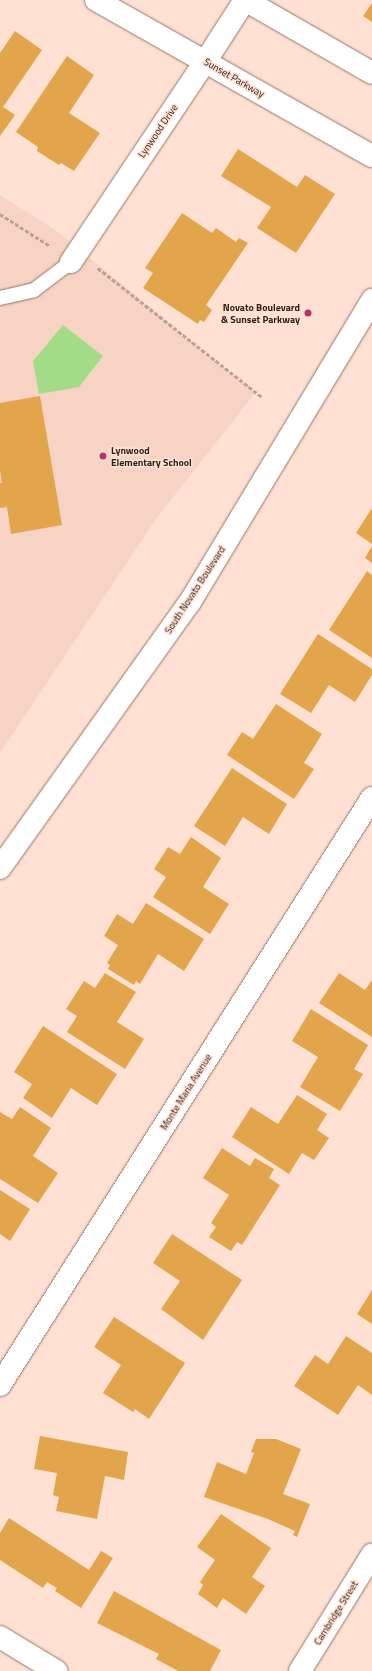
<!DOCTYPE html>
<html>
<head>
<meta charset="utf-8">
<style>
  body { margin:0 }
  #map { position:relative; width:372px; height:1671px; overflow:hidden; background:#fee1d3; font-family:"Titillium Web",sans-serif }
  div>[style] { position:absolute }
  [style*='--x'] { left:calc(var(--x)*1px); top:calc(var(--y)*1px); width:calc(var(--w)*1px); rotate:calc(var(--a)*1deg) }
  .built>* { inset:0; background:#f6d3c3 }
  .green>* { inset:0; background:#a3dc87 }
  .building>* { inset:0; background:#e3a54b }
  .path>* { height:2.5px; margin-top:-1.25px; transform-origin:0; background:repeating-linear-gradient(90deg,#b9a196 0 4px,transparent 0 6px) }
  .roads { filter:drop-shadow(0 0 1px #967767) drop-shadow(0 0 1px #967767) }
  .service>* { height:14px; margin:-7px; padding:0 7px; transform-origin:7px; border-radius:7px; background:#fff }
  .minor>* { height:22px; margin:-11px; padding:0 11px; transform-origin:11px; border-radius:11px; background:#fff }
  .secondary>* { height:22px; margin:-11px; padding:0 11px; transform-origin:11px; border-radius:11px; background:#fff }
  .dots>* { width:11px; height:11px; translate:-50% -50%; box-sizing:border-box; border:2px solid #fee1d3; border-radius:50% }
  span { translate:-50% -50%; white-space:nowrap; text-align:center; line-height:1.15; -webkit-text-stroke:3px #fee1d3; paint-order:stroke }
  .street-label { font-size:10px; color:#30231c }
  .poi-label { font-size:10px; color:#30231c; font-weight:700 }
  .right { translate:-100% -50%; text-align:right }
  .left { translate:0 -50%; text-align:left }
</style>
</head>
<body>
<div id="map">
  <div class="built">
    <i style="clip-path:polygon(0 195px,54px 229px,255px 393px,156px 519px,0 753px)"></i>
  </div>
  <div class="green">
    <i style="clip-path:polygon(63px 325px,103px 356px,79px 387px,39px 394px,33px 361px)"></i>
  </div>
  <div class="building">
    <i style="clip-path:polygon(372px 3px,372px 22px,363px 16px)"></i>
    <i style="clip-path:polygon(15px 31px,42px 50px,3px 107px,15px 115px,0 136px,0 53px)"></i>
    <i style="clip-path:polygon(67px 56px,94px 75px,69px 113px,100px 133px,74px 171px,61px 163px,59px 165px,37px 151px,38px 147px,16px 132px)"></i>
    <i style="clip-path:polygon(238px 149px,297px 187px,305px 175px,335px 194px,296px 253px,257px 228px,271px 207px,221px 176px)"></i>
    <i style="clip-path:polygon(182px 213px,212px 233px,216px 228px,236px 242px,239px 238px,248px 243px,206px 305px,212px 310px,204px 322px,200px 320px,198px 324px,143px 288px,153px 273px,145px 268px)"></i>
    <i style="clip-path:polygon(40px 396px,62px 525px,11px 534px,7px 507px,0 508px,0 483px,2px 483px,0 470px,0 403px)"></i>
    <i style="clip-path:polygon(372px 508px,372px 544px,356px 533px)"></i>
    <i style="clip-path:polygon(372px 546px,372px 563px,365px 558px)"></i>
    <i style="clip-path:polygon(367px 571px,372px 575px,372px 658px,329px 630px)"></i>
    <i style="clip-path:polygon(318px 634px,372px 669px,372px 675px,355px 702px,329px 685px,311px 713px,280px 694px)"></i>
    <i style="clip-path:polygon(276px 704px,322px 734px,304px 763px,314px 769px,294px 799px,227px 755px,242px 732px,253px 739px)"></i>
    <i style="clip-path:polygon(232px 768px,287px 804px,269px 834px,243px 817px,225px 846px,194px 826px)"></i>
    <i style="clip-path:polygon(191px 837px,221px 858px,203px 887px,229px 904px,210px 934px,153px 897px,166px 877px,154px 869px,168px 847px,180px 854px)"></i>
    <i style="clip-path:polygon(146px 903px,204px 939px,184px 971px,158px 954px,140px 984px,136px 981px,134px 985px,108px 969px,110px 965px,107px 963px,118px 945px,104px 936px,117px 914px,133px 924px)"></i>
    <i style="clip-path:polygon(105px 973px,136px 992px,117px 1022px,144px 1039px,125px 1069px,67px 1032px,77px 1016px,66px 1009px,84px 981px,95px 988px)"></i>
    <i style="clip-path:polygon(339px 973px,365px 990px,372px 980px,372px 1037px,319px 1003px)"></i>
    <i style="clip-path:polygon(311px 1009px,368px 1045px,354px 1069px,363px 1074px,340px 1111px,300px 1087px,318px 1057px,292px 1041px)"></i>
    <i style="clip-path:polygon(43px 1026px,117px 1074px,97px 1105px,71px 1088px,52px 1118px,23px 1098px,32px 1084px,14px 1072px)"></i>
    <i style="clip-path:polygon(297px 1095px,327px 1114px,317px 1130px,329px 1138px,314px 1160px,302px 1153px,289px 1174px,232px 1137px,251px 1107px,278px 1124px)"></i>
    <i style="clip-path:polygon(20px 1107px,51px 1128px,33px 1156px,58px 1173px,38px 1203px,0 1179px,0 1112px,12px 1119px)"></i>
    <i style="clip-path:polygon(222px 1148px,250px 1166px,255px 1158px,274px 1169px,269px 1178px,280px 1185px,242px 1245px,237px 1242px,231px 1251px,209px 1237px,216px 1227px,211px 1223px,229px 1195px,203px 1178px)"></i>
    <i style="clip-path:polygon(0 1190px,30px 1209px,10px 1241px,0 1234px)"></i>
    <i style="clip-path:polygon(172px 1234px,242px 1280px,203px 1340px,161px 1309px,180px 1281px,153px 1263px)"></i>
    <i style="clip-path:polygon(372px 1290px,372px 1324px,357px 1314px)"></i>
    <i style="clip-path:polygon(114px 1317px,185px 1363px,149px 1419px,135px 1409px,133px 1412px,103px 1393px,121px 1365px,94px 1347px)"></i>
    <i style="clip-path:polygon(346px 1336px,372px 1353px,372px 1395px,358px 1385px,338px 1415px,294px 1386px,315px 1355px,328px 1364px)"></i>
    <i style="clip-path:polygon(40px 1436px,128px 1452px,124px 1480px,105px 1476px,97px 1519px,56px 1511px,59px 1497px,53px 1495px,57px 1473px,34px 1469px)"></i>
    <i style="clip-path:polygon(256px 1439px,276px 1439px,301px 1449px,283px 1494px,310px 1504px,297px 1537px,293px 1535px,295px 1531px,268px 1519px,204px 1497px,217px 1462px,246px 1474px,254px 1453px,251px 1452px)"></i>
    <i style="clip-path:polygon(221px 1514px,271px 1548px,252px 1577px,265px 1586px,246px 1614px,223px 1598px,217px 1608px,198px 1594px,203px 1585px,200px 1582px,215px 1560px,197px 1547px)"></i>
    <i style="clip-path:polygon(9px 1518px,89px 1570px,101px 1551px,113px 1558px,81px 1608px,55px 1591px,57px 1588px,47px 1582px,43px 1588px,0 1560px,0 1533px)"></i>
    <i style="clip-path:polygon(114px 1591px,221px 1650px,210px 1671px,178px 1671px,156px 1659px,159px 1654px,97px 1623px)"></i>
  </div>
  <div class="path">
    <i style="--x:0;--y:214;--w:59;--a:32.6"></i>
    <i style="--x:98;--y:268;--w:209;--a:38.2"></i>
  </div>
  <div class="roads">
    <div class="service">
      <i style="--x:0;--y:298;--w:35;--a:-13"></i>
      <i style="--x:34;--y:290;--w:46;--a:-37.1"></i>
    </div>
    <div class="minor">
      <i style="--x:96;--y:0;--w:317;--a:29.5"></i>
      <i style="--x:71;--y:262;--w:241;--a:-56.2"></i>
      <i style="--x:205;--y:62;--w:74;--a:-57.2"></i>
      <i style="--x:245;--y:0;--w:146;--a:29.9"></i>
      <i style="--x:0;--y:1385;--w:695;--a:-57.64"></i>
      <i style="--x:0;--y:1637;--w:66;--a:31.3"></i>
      <i style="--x:300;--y:1671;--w:137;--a:-58.2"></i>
    </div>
    <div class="secondary">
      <i style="--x:0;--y:868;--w:327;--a:-54.5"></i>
      <i style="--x:190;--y:602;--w:353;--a:-58.9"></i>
    </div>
  </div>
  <div class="dots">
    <i style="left:308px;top:313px;background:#b9306d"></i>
    <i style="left:103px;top:456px;background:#b9306d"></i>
  </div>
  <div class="street-label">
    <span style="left:234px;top:78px;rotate:30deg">Sunset Parkway</span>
    <span style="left:158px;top:131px;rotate:-56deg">Lynwood Drive</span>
    <span style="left:195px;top:590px;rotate:-57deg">South Novato Boulevard</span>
    <span style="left:186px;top:1092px;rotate:-58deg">Monte Maria Avenue</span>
    <span style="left:336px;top:1613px;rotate:-58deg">Cambridge Street</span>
  </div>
  <div class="poi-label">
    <span class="right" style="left:300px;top:313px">Novato Boulevard<br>&amp; Sunset Parkway</span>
    <span class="left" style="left:111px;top:456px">Lynwood<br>Elementary School</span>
  </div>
</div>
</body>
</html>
